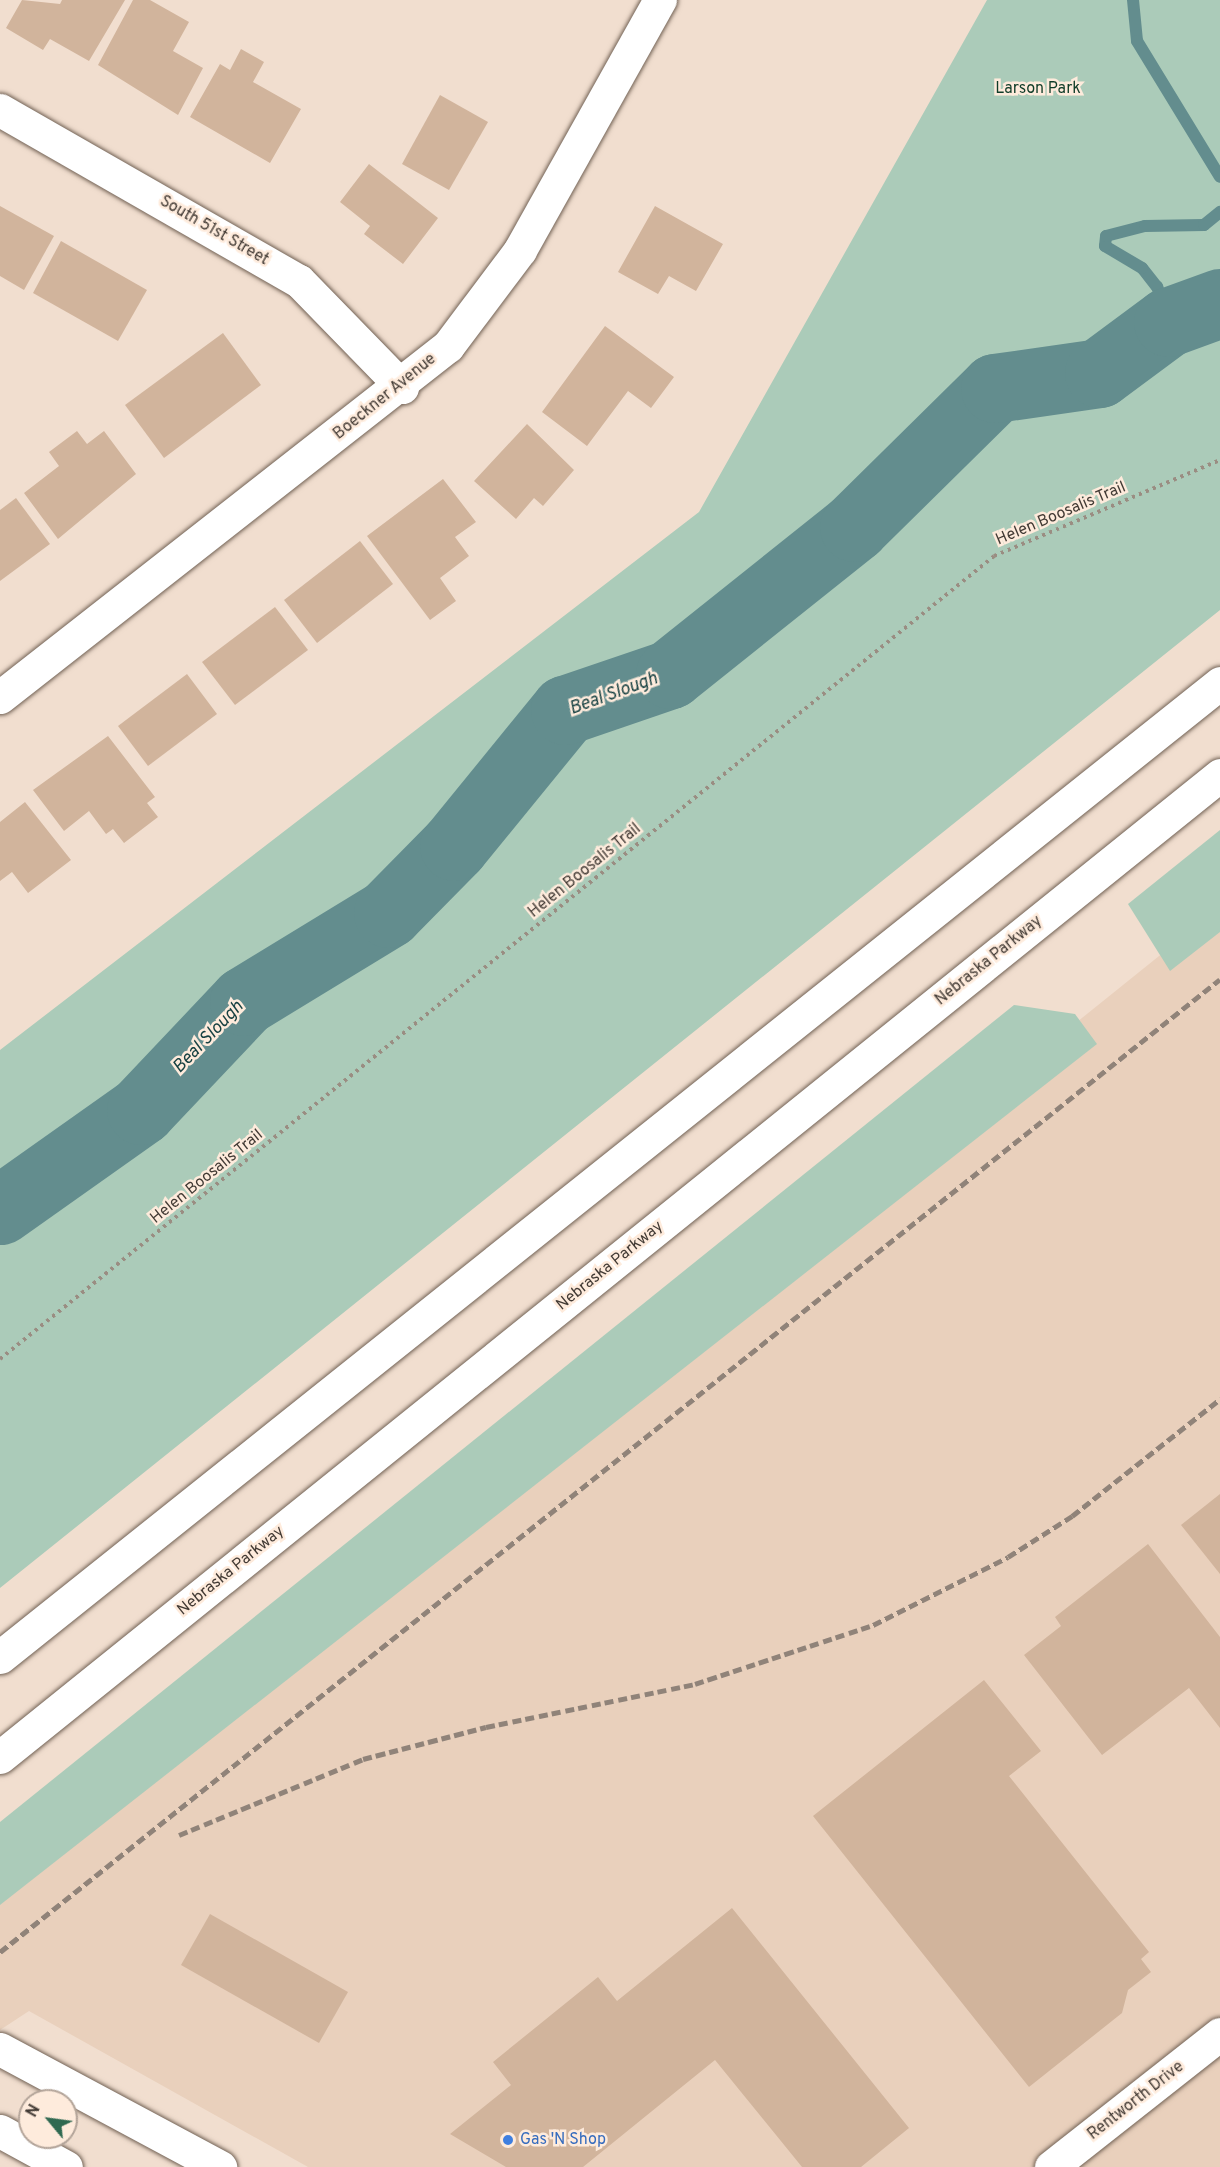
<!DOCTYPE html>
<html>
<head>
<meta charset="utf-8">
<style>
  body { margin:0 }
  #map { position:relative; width:1220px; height:2167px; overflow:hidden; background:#f1decf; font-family:Overpass,sans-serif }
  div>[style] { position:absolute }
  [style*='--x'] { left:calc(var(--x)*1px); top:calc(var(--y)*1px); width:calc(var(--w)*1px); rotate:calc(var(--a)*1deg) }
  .built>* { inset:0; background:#e9d0bc }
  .green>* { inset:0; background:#abcbb9 }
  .stream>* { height:12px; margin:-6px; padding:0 6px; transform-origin:6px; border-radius:6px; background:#638d8e }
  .river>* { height:69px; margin:-34.5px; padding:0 34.5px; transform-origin:34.5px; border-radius:34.5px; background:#638d8e }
  .building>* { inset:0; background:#d1b49c }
  .path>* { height:4px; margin-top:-2px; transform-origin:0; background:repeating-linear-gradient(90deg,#9a8d82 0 3px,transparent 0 7.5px) }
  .roads { filter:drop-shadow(0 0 2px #716154) drop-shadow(0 0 2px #716154) }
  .minor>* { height:33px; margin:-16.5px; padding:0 16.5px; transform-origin:16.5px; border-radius:16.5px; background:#fff }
  .major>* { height:33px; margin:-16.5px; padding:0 16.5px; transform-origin:16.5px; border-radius:16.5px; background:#fff }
  .rail>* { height:4.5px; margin-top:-2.25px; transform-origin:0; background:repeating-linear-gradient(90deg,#908379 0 9px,transparent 0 13.5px) }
  .dots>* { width:16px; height:16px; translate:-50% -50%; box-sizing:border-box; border:3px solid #feebdc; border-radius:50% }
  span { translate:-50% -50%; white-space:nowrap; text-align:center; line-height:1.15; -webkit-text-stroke:5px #feebdc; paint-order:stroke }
  .park-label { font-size:16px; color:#0f3c28 }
  .street-label { font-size:16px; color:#423a34 }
  .shop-label { font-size:16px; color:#366cbe }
  .left { translate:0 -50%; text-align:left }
  .water-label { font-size:18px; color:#174142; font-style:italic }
  .north { position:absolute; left:18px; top:2089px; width:60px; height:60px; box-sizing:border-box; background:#feebdc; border:2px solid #b3a499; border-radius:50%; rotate:299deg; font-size:16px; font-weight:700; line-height:24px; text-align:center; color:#423a34 }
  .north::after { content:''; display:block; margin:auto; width:21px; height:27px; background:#306951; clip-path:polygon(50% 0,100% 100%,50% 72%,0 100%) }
</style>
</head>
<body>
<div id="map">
  <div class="built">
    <i style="clip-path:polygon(1220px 907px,1220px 2167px,308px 2167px,29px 2011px,0 2030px,0 1888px)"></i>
  </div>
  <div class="green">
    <i style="clip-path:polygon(987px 0,1220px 0,1220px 610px,0 1588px,0 1050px,699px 512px)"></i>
    <i style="clip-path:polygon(1220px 830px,1220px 932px,1170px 971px,1128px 904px)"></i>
    <i style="clip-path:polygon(1014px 1005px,1075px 1014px,1097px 1044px,0 1905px,0 1822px)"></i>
  </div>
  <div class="stream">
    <i style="--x:1133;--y:0;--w:41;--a:84.4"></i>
    <i style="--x:1137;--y:41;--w:159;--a:58.6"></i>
    <i style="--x:1168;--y:322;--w:37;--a:-107"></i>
    <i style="--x:1157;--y:287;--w:24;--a:-128"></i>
    <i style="--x:1142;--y:268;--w:43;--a:-149.3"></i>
    <i style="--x:1105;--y:246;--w:10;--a:-84"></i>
    <i style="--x:1106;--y:236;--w:40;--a:-14.4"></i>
    <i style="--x:1145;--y:226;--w:59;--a:-1"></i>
    <i style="--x:1204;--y:225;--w:21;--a:-39"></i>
  </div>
  <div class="river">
    <i style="--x:0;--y:1210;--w:173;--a:-35.3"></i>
    <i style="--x:141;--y:1110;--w:150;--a:-46.6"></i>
    <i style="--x:244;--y:1001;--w:169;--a:-31.4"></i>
    <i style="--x:388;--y:913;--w:94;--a:-45.4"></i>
    <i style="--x:454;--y:846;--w:176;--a:-50.8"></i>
    <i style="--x:565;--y:710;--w:111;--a:-18.9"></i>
    <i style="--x:670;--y:674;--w:236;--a:-38.6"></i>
    <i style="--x:854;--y:527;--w:198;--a:-44.6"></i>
    <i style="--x:995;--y:388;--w:105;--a:-8.2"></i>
    <i style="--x:1099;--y:373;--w:86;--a:-36.5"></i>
    <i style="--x:1168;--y:322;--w:55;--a:-20.1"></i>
  </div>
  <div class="building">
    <i style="clip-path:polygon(22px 0,60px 4px,62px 0,125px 0,89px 61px,50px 39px,43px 50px,6px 28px)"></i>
    <i style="clip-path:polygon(133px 0,150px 0,189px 22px,173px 51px,203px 68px,178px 115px,98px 65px)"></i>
    <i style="clip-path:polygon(241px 49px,264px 62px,253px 82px,301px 109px,270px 163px,190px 117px,220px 64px,230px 70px)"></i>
    <i style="clip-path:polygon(440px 95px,488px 122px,449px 190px,402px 164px)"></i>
    <i style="clip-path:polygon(369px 164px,438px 218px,403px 264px,364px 234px,370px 226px,340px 202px)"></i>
    <i style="clip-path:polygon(0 206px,54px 236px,24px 290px,0 276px)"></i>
    <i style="clip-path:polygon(655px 206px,723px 244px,696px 291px,669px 276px,658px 294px,618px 272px)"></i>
    <i style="clip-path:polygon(61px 241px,147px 290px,118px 341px,33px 293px)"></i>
    <i style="clip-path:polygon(605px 326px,674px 377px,651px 408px,628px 391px,587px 446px,542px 412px)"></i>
    <i style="clip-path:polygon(223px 333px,261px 385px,164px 458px,125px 405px)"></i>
    <i style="clip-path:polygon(527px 424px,574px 470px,543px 506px,534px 498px,516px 519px,474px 481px)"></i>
    <i style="clip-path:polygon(77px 431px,87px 444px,104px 431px,136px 474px,58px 539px,24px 493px,59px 466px,49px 452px)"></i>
    <i style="clip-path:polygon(443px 479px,476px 522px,455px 537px,469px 556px,440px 578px,456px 601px,430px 620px,367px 536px)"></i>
    <i style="clip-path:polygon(16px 498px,50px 544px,0 581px,0 510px)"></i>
    <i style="clip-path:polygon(360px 541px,393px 584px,317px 643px,284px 600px)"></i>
    <i style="clip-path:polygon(275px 607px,308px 650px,235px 705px,202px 662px)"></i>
    <i style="clip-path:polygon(187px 674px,217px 714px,148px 766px,118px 726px)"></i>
    <i style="clip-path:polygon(108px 736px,155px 797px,147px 803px,158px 817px,124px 843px,113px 829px,106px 834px,89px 811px,64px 831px,33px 790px)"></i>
    <i style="clip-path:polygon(25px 802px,71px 860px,28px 893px,12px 872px,0 881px,0 822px)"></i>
    <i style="clip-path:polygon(1220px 1494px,1220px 1574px,1181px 1525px)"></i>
    <i style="clip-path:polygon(1148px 1544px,1220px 1637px,1220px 1728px,1189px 1688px,1102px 1755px,1024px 1655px,1061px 1626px,1055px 1617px)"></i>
    <i style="clip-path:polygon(984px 1680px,1041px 1751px,1009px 1776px,1149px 1952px,1141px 1959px,1151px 1972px,1128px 1990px,1122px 2013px,1029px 2087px,813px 1816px)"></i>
    <i style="clip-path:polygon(732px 1908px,909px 2128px,861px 2167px,802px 2167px,715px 2060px,583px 2167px,506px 2167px,450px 2134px,511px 2085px,493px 2062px,598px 1977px,617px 2001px)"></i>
    <i style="clip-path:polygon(210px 1914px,348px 1992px,319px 2043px,181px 1965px)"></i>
  </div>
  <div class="path">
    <i style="--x:0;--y:1359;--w:1278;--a:-38.93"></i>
    <i style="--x:994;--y:556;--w:246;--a:-23"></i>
  </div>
  <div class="roads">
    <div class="minor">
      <i style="--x:0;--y:110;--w:344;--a:29.8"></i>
      <i style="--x:299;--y:281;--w:148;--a:45.8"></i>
      <i style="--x:0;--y:697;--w:569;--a:-38.08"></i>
      <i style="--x:448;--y:346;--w:120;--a:-53.1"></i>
      <i style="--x:520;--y:250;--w:287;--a:-60.8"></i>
      <i style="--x:1051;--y:2167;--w:215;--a:-38.2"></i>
    </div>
    <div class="major">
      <i style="--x:0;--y:1657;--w:1561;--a:-38.6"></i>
      <i style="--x:0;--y:1757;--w:1566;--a:-38.83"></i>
      <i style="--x:0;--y:2049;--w:250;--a:28.2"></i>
      <i style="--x:0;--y:2131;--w:75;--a:28.6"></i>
    </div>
  </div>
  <div class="rail">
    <i style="--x:179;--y:1835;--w:199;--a:-22.4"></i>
    <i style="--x:363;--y:1759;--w:127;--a:-14.6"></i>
    <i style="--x:486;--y:1727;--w:213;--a:-11.6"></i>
    <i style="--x:695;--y:1684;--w:188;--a:-18.3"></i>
    <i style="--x:873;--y:1625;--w:151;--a:-26.7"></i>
    <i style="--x:1008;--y:1557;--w:76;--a:-32.6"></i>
    <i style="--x:1072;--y:1516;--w:189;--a:-38.3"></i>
    <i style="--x:0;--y:1952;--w:1560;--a:-38.57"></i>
  </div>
  <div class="dots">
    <i style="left:508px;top:2140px;background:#3f7fe0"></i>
  </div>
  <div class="park-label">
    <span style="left:1038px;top:89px">Larson Park</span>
  </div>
  <div class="street-label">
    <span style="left:214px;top:231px;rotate:30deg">South 51st Street</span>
    <span style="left:385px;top:397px;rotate:-39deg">Boeckner Avenue</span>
    <span style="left:1061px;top:514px;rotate:-23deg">Helen Boosalis Trail</span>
    <span style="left:585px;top:871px;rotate:-39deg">Helen Boosalis Trail</span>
    <span style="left:989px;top:961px;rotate:-39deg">Nebraska Parkway</span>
    <span style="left:207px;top:1177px;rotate:-39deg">Helen Boosalis Trail</span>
    <span style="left:610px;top:1266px;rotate:-39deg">Nebraska Parkway</span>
    <span style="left:231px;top:1571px;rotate:-39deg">Nebraska Parkway</span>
    <span style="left:1136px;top:2101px;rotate:-38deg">Rentworth Drive</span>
  </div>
  <div class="shop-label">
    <span class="left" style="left:520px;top:2140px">Gas 'N Shop</span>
  </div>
  <div class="water-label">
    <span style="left:614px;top:695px;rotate:-20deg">Beal Slough</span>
    <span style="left:209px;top:1038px;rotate:-46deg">Beal Slough</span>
  </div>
  <div class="north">N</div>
</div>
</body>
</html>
